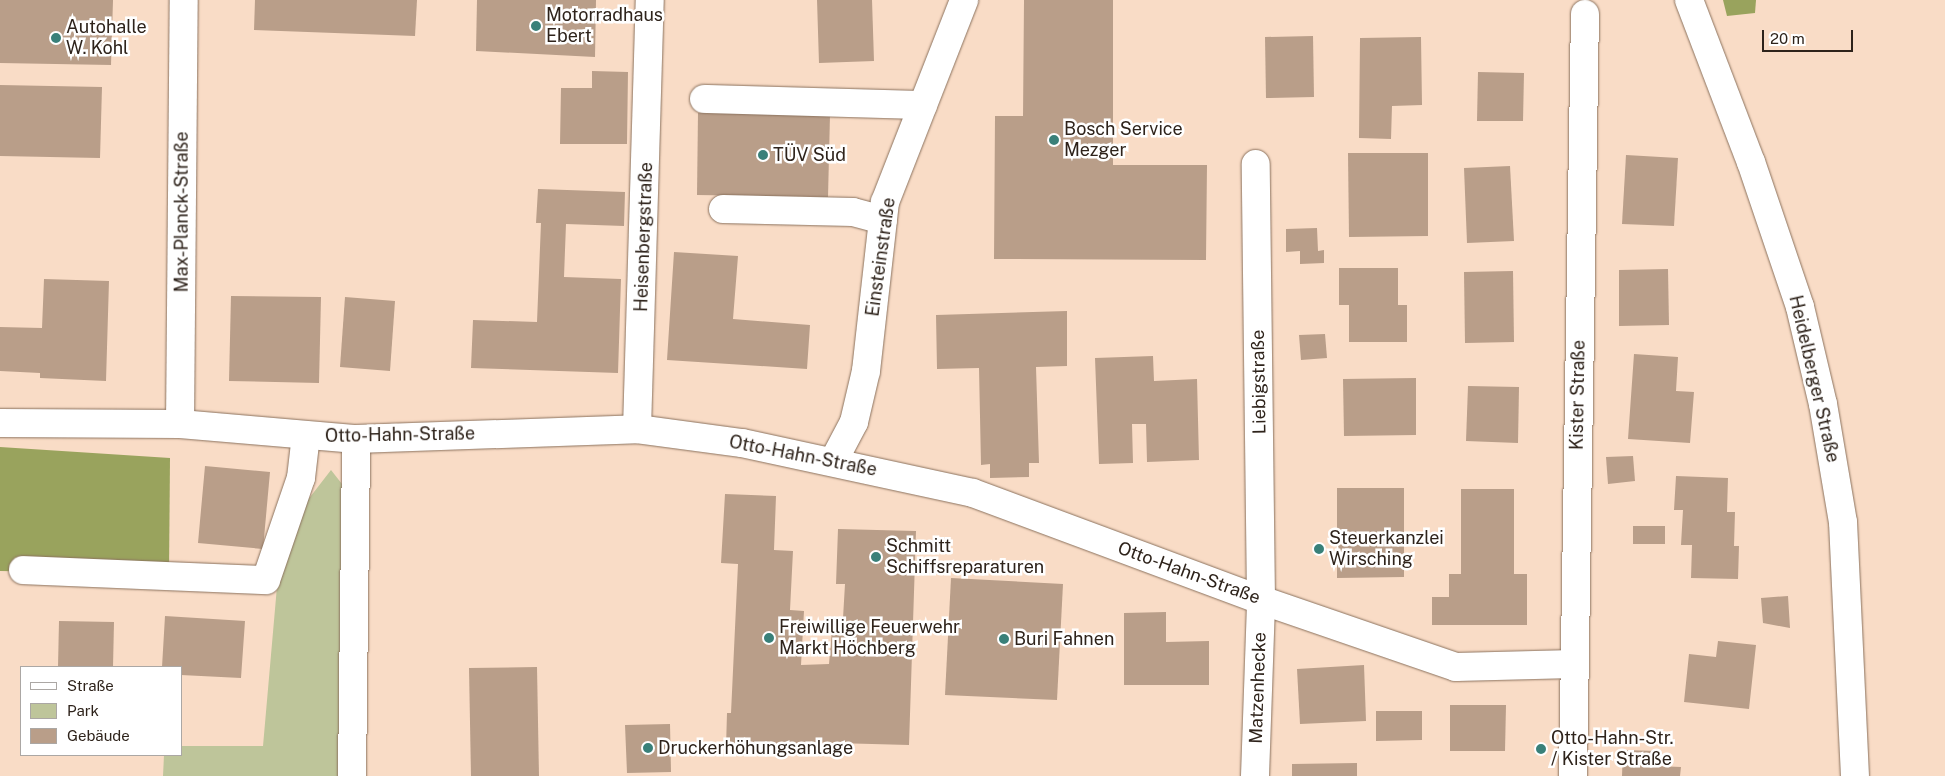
<!DOCTYPE html>
<html>
<head>
<meta charset="utf-8">
<style>
  body { margin:0 }
  #map { position:relative; width:1945px; height:776px; overflow:hidden; background:#f9dcc6; font-family:"Public Sans",sans-serif }
  div>[style] { position:absolute }
  [style*='--x'] { left:calc(var(--x)*1px); top:calc(var(--y)*1px); width:calc(var(--w)*1px); rotate:calc(var(--a)*1deg) }
  .green>* { inset:0; background:#bec59a }
  .forest>* { inset:0; background:#99a35d }
  .building>* { inset:0; background:#b99e89 }
  .roads { filter:drop-shadow(0 0 1px #8b725e) drop-shadow(0 0 1px #8b725e) }
  .minor>* { height:28px; margin:-14px; padding:0 14px; transform-origin:14px; border-radius:14px; background:#fff }
  .dots>* { width:14px; height:14px; translate:-50% -50%; box-sizing:border-box; border:2px solid #fff; border-radius:50% }
  span { translate:-50% -50%; white-space:nowrap; text-align:center; line-height:1.15; -webkit-text-stroke:5px #fff; paint-order:stroke }
  .poi-label { font-size:18px; color:#2e231b }
  .left { translate:0 -50%; text-align:left }
  .street-label { font-size:18px; color:#2e231b }
  .legend { position:absolute; left:20px; top:666px; width:162px; height:90px; box-sizing:border-box; background:#fff; border:1px solid #aba7a4; margin:0; padding:6px 9px; list-style:none; font-size:15px; color:#2e231b }
  .legend li { display:flex; align-items:center; gap:10px; height:25px }
  .legend b { width:25px; border:1px solid #aba7a4 }
  .scale { position:absolute; left:1762px; top:30px; width:91px; height:22px; box-sizing:border-box; border:2px solid #2e231b; border-top:0; padding-left:6px; font-size:15px; line-height:18px; white-space:nowrap; color:#2e231b; -webkit-text-stroke:4px #fff; paint-order:stroke }
</style>
</head>
<body>
<div id="map">
  <div class="green">
    <i style="clip-path:polygon(331px 470px,342px 484px,339px 776px,163px 776px,164px 755px,181px 755px,181px 746px,263px 746px,278px 575px,297px 514px)"></i>
  </div>
  <div class="forest">
    <i style="clip-path:polygon(1723px 0,1756px 0,1755px 13px,1727px 16px)"></i>
    <i style="clip-path:polygon(0 447px,170px 458px,169px 574px,0 571px)"></i>
  </div>
  <div class="building">
    <i style="clip-path:polygon(0 0,113px 0,111px 65px,0 63px)"></i>
    <i style="clip-path:polygon(255px 0,417px 0,415px 36px,254px 30px)"></i>
    <i style="clip-path:polygon(477px 0,596px 0,595px 57px,476px 51px)"></i>
    <i style="clip-path:polygon(817px 0,872px 0,874px 61px,819px 63px)"></i>
    <i style="clip-path:polygon(1024px 0,1113px 0,1113px 165px,1207px 165px,1206px 260px,994px 259px,995px 116px,1023px 116px)"></i>
    <i style="clip-path:polygon(1313px 36px,1314px 97px,1266px 98px,1265px 37px)"></i>
    <i style="clip-path:polygon(1421px 37px,1422px 105px,1392px 106px,1391px 139px,1359px 138px,1360px 38px)"></i>
    <i style="clip-path:polygon(592px 71px,628px 72px,627px 144px,560px 144px,561px 88px,592px 88px)"></i>
    <i style="clip-path:polygon(1478px 72px,1524px 73px,1523px 121px,1477px 121px)"></i>
    <i style="clip-path:polygon(0 85px,102px 87px,100px 158px,0 156px)"></i>
    <i style="clip-path:polygon(698px 113px,830px 115px,828px 197px,697px 195px)"></i>
    <i style="clip-path:polygon(1348px 153px,1428px 153px,1428px 236px,1349px 237px)"></i>
    <i style="clip-path:polygon(1626px 155px,1678px 158px,1674px 226px,1622px 224px)"></i>
    <i style="clip-path:polygon(1510px 166px,1514px 241px,1467px 243px,1464px 168px)"></i>
    <i style="clip-path:polygon(538px 189px,625px 192px,624px 226px,566px 224px,564px 277px,621px 279px,618px 373px,471px 368px,473px 320px,537px 322px,541px 223px,536px 223px)"></i>
    <i style="clip-path:polygon(1317px 228px,1318px 251px,1324px 250px,1324px 263px,1300px 264px,1300px 251px,1286px 252px,1286px 229px)"></i>
    <i style="clip-path:polygon(674px 252px,738px 256px,733px 319px,810px 325px,807px 369px,667px 360px)"></i>
    <i style="clip-path:polygon(1339px 268px,1398px 268px,1398px 305px,1407px 305px,1407px 342px,1349px 342px,1349px 305px,1339px 305px)"></i>
    <i style="clip-path:polygon(1668px 269px,1669px 325px,1619px 326px,1619px 270px)"></i>
    <i style="clip-path:polygon(1513px 271px,1514px 342px,1465px 343px,1464px 272px)"></i>
    <i style="clip-path:polygon(44px 279px,109px 281px,106px 381px,40px 378px,40px 373px,0 371px,0 327px,42px 328px)"></i>
    <i style="clip-path:polygon(231px 296px,321px 297px,319px 383px,229px 381px)"></i>
    <i style="clip-path:polygon(345px 297px,395px 301px,390px 371px,340px 367px)"></i>
    <i style="clip-path:polygon(1067px 311px,1067px 366px,1036px 367px,1039px 463px,1029px 463px,1029px 477px,990px 478px,990px 464px,981px 465px,979px 368px,937px 369px,936px 315px)"></i>
    <i style="clip-path:polygon(1325px 334px,1327px 358px,1301px 360px,1299px 335px)"></i>
    <i style="clip-path:polygon(1634px 354px,1678px 357px,1676px 391px,1694px 392px,1690px 443px,1628px 439px)"></i>
    <i style="clip-path:polygon(1153px 356px,1154px 381px,1197px 379px,1199px 460px,1147px 462px,1146px 424px,1132px 424px,1133px 463px,1099px 464px,1095px 358px)"></i>
    <i style="clip-path:polygon(1416px 378px,1416px 435px,1344px 436px,1343px 379px)"></i>
    <i style="clip-path:polygon(1468px 386px,1519px 387px,1518px 443px,1466px 441px)"></i>
    <i style="clip-path:polygon(1633px 456px,1635px 481px,1608px 484px,1606px 457px)"></i>
    <i style="clip-path:polygon(205px 466px,270px 472px,263px 549px,198px 543px)"></i>
    <i style="clip-path:polygon(1676px 476px,1728px 478px,1727px 512px,1735px 512px,1734px 546px,1739px 546px,1738px 579px,1691px 578px,1692px 545px,1681px 545px,1683px 510px,1674px 510px)"></i>
    <i style="clip-path:polygon(1337px 488px,1404px 488px,1404px 577px,1337px 578px)"></i>
    <i style="clip-path:polygon(1461px 489px,1514px 489px,1514px 574px,1527px 574px,1527px 625px,1432px 625px,1432px 597px,1449px 597px,1449px 574px,1461px 574px)"></i>
    <i style="clip-path:polygon(725px 494px,776px 496px,774px 550px,793px 551px,790px 610px,804px 611px,801px 665px,829px 664px,833px 618px,843px 618px,845px 584px,836px 584px,838px 529px,916px 531px,909px 745px,798px 742px,797px 750px,726px 747px,727px 713px,731px 713px,738px 564px,721px 563px)"></i>
    <i style="clip-path:polygon(1633px 526px,1665px 526px,1665px 544px,1633px 544px)"></i>
    <i style="clip-path:polygon(951px 578px,1063px 584px,1057px 700px,945px 695px)"></i>
    <i style="clip-path:polygon(1788px 596px,1790px 628px,1763px 623px,1761px 598px)"></i>
    <i style="clip-path:polygon(1166px 612px,1166px 642px,1209px 641px,1209px 685px,1124px 685px,1124px 613px)"></i>
    <i style="clip-path:polygon(165px 616px,245px 621px,241px 678px,181px 675px,181px 667px,162px 667px)"></i>
    <i style="clip-path:polygon(59px 621px,114px 622px,113px 667px,58px 667px)"></i>
    <i style="clip-path:polygon(1718px 641px,1756px 645px,1749px 709px,1684px 702px,1689px 654px,1716px 657px)"></i>
    <i style="clip-path:polygon(1364px 665px,1366px 721px,1300px 724px,1297px 669px)"></i>
    <i style="clip-path:polygon(537px 667px,539px 776px,471px 776px,469px 668px)"></i>
    <i style="clip-path:polygon(1450px 705px,1506px 705px,1505px 751px,1450px 751px)"></i>
    <i style="clip-path:polygon(1376px 711px,1422px 711px,1422px 740px,1376px 741px)"></i>
    <i style="clip-path:polygon(670px 724px,671px 772px,627px 773px,625px 725px)"></i>
    <i style="clip-path:polygon(1623px 750px,1657px 751px,1657px 766px,1681px 767px,1680px 776px,1622px 776px)"></i>
    <i style="clip-path:polygon(1357px 763px,1357px 776px,1292px 776px,1292px 764px)"></i>
  </div>
  <div class="roads">
    <div class="minor">
      <i style="--x:1689;--y:0;--w:173;--a:69.1"></i>
      <i style="--x:1751;--y:162;--w:153;--a:71.3"></i>
      <i style="--x:1800;--y:307;--w:100;--a:76.7"></i>
      <i style="--x:1823;--y:404;--w:120;--a:80.4"></i>
      <i style="--x:1843;--y:522;--w:254;--a:87.3"></i>
      <i style="--x:704;--y:99;--w:219;--a:1.6"></i>
      <i style="--x:723;--y:209;--w:130;--a:1.3"></i>
      <i style="--x:853;--y:212;--w:31;--a:15"></i>
      <i style="--x:0;--y:423;--w:180;--a:0.3"></i>
      <i style="--x:180;--y:424;--w:177;--a:4.9"></i>
      <i style="--x:356;--y:439;--w:281;--a:-2"></i>
      <i style="--x:637;--y:429;--w:106;--a:7.6"></i>
      <i style="--x:742;--y:443;--w:236;--a:12.2"></i>
      <i style="--x:973;--y:493;--w:307;--a:20.4"></i>
      <i style="--x:1261;--y:600;--w:206;--a:19"></i>
      <i style="--x:1456;--y:667;--w:118;--a:-1.5"></i>
      <i style="--x:180;--y:424;--w:424;--a:-89.5"></i>
      <i style="--x:637;--y:429;--w:429;--a:-88.3"></i>
      <i style="--x:834;--y:460;--w:43;--a:-62.2"></i>
      <i style="--x:854;--y:422;--w:52;--a:-76.8"></i>
      <i style="--x:866;--y:371;--w:170;--a:-83.6"></i>
      <i style="--x:885;--y:202;--w:217;--a:-68.6"></i>
      <i style="--x:23;--y:570;--w:243;--a:2.4"></i>
      <i style="--x:266;--y:580;--w:108;--a:-71.1"></i>
      <i style="--x:301;--y:478;--w:43;--a:-83.4"></i>
      <i style="--x:352;--y:776;--w:337;--a:-89.3"></i>
      <i style="--x:1255;--y:776;--w:176;--a:-88"></i>
      <i style="--x:1261;--y:600;--w:436;--a:-90.7"></i>
      <i style="--x:1573;--y:776;--w:762;--a:-89.1"></i>
    </div>
  </div>
  <div class="dots">
    <i style="left:536px;top:26px;background:#398079"></i>
    <i style="left:56px;top:38px;background:#398079"></i>
    <i style="left:1054px;top:140px;background:#398079"></i>
    <i style="left:763px;top:155px;background:#398079"></i>
    <i style="left:1319px;top:549px;background:#398079"></i>
    <i style="left:876px;top:557px;background:#398079"></i>
    <i style="left:769px;top:638px;background:#398079"></i>
    <i style="left:1004px;top:639px;background:#398079"></i>
    <i style="left:648px;top:748px;background:#398079"></i>
    <i style="left:1541px;top:749px;background:#398079"></i>
  </div>
  <div class="poi-label">
    <span class="left" style="left:546px;top:26px">Motorradhaus<br>Ebert</span>
    <span class="left" style="left:66px;top:38px">Autohalle<br>W. Kohl</span>
    <span class="left" style="left:1064px;top:140px">Bosch Service<br>Mezger</span>
    <span class="left" style="left:773px;top:155px">TÜV Süd</span>
    <span class="left" style="left:1329px;top:549px">Steuerkanzlei<br>Wirsching</span>
    <span class="left" style="left:886px;top:557px">Schmitt<br>Schiffsreparaturen</span>
    <span class="left" style="left:779px;top:638px">Freiwillige Feuerwehr<br>Markt Höchberg</span>
    <span class="left" style="left:1014px;top:639px">Buri Fahnen</span>
    <span class="left" style="left:1551px;top:749px">Otto-Hahn-Str.<br>/ Kister Straße</span>
    <span class="left" style="left:658px;top:748px">Druckerhöhungsanlage</span>
  </div>
  <div class="street-label">
    <span style="left:182px;top:212px;rotate:-90deg">Max-Planck-Straße</span>
    <span style="left:644px;top:237px;rotate:-88deg">Heisenbergstraße</span>
    <span style="left:881px;top:257px;rotate:-82deg">Einsteinstraße</span>
    <span style="left:1814px;top:379px;rotate:77deg">Heidelberger Straße</span>
    <span style="left:1259px;top:382px;rotate:-91deg">Liebigstraße</span>
    <span style="left:1578px;top:395px;rotate:-89deg">Kister Straße</span>
    <span style="left:400px;top:435px;rotate:-1deg">Otto-Hahn-Straße</span>
    <span style="left:803px;top:456px;rotate:11deg">Otto-Hahn-Straße</span>
    <span style="left:1189px;top:573px;rotate:20deg">Otto-Hahn-Straße</span>
    <span style="left:1258px;top:688px;rotate:-88deg">Matzenhecke</span>
  </div>
  <ul class="legend">
  <li><b style="height:6px;background:#fff"></b>Straße</li>
  <li><b style="height:14px;background:#bec59a"></b>Park</li>
  <li><b style="height:14px;background:#b99e89"></b>Gebäude</li>
  </ul>
  <div class="scale">20 m</div>
</div>
</body>
</html>
